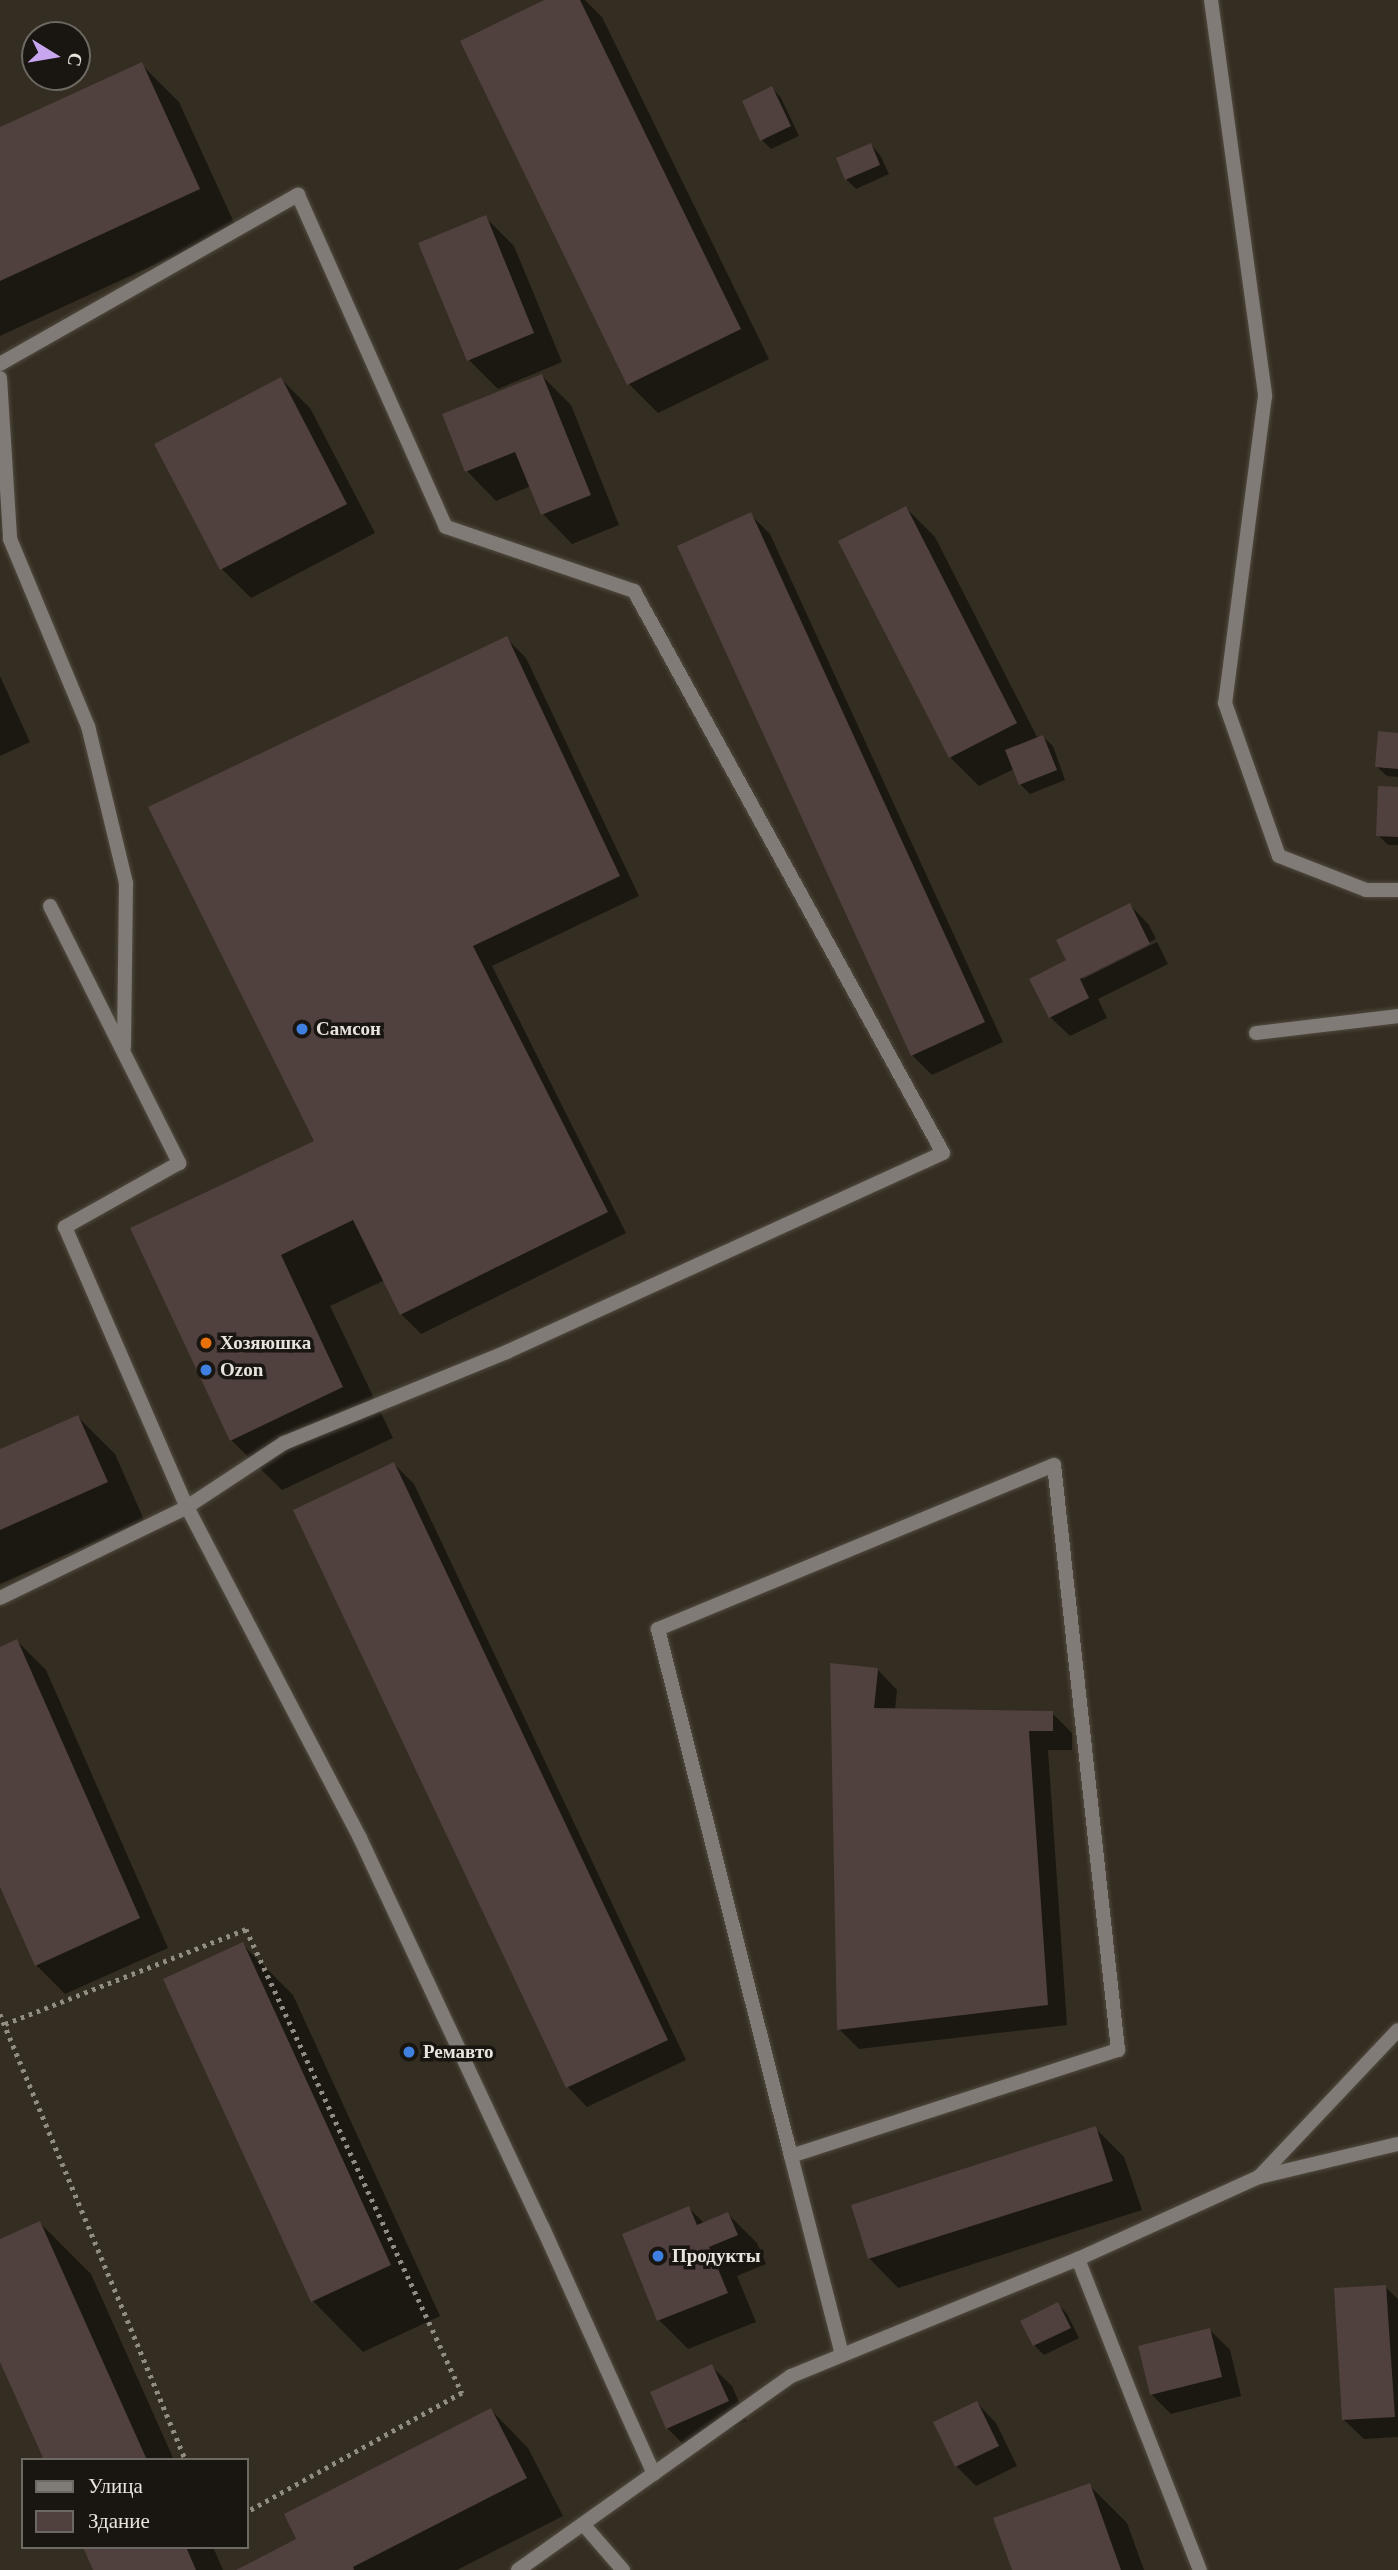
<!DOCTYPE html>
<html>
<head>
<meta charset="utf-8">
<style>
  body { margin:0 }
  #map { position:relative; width:1398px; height:2570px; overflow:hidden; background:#342d21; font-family:"Times New Roman",serif }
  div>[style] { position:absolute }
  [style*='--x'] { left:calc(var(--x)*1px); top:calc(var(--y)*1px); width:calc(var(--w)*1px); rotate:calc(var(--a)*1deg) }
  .shadow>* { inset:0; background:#0007 }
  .building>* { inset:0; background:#50403e }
  .path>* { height:4.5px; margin-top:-2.25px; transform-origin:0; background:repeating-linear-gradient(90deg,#928d83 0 3.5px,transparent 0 8.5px) }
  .roads { filter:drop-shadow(0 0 2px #514a3f) drop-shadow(0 0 2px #514a3f) }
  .lane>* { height:14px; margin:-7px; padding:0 7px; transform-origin:7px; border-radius:7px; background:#807b76 }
  .street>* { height:14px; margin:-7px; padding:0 7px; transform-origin:7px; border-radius:7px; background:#807b76 }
  .dots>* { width:19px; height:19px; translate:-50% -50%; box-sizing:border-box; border:4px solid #191611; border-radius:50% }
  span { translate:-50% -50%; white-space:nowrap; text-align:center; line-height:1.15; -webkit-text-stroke:7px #191611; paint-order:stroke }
  .poi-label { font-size:19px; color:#e8e4dc; font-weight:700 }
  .left { translate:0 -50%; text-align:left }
  .legend { position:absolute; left:21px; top:2458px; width:228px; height:91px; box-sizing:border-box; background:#191611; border:2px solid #6c6862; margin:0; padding:9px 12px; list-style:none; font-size:21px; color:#e8e4dc }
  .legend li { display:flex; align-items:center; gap:14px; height:35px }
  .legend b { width:35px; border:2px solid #6c6862 }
  .north { position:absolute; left:21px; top:21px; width:70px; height:70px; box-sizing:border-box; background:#191611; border:2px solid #6c6862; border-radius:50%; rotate:101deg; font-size:19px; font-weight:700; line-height:28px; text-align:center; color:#e8e4dc }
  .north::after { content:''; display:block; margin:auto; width:24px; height:32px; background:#c7a6ef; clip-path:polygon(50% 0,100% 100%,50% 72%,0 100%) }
</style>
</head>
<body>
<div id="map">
  <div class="shadow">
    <i style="clip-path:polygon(548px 0,585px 0,602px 17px,769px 359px,658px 413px,629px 384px)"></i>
    <i style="clip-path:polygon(141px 64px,179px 102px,236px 227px,0 336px,0 129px)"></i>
    <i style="clip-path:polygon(772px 88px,781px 98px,799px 136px,771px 149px,762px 140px)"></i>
    <i style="clip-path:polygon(871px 145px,880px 155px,889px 174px,856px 189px,846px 179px)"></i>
    <i style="clip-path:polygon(485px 217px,514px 246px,562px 362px,498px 389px,469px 360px)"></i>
    <i style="clip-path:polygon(542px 376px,571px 405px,619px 525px,572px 544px,543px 514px,531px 486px,496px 501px,467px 471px,444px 415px)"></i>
    <i style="clip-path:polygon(281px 379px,310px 408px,375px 533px,251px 598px,222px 569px)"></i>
    <i style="clip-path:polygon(906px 508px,935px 537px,1038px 739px,1043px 737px,1053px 746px,1065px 780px,1030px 794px,1020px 784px,1014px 769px,979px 786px,950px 757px)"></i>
    <i style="clip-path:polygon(750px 514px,770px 534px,1003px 1042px,932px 1075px,912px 1055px)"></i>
    <i style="clip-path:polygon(506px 638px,526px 658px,639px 896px,492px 966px,626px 1233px,421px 1334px,401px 1314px,385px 1280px,330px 1306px,393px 1438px,282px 1490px,231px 1440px,132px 1229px,316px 1142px)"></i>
    <i style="clip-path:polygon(0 676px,30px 742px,0 756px)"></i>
    <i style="clip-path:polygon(1398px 735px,1398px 777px,1387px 776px,1377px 767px)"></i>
    <i style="clip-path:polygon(1398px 789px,1398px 845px,1388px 845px,1378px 835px)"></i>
    <i style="clip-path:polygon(1130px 905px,1149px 925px,1156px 939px,1083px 975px,1083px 979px,1157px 942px,1168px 964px,1098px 999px,1107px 1018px,1070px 1036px,1050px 1017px)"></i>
    <i style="clip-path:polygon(78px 1417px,115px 1454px,144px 1520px,0 1584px,0 1451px)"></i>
    <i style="clip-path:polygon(394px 1464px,414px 1484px,686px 2060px,587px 2107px,568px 2087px)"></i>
    <i style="clip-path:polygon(17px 1641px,46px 1670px,168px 1948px,65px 1994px,36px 1965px,0 1883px,0 1649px)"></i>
    <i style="clip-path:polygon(878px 1670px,897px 1690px,895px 1710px,1052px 1713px,1072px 1733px,1072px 1750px,1048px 1750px,1067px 2025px,859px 2049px,839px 2029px)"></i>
    <i style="clip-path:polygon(242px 1944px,293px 1995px,440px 2316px,363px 2352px,313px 2301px)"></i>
    <i style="clip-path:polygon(1095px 2128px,1124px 2157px,1142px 2210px,898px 2288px,869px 2258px)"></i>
    <i style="clip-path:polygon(689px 2208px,704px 2223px,728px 2214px,757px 2243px,766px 2264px,737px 2276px,756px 2322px,688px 2349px,659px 2320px)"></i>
    <i style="clip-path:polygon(40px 2223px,91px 2274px,174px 2460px,46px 2460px,0 2358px,0 2241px)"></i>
    <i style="clip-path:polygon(1385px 2287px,1398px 2299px,1398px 2437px,1364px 2439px,1344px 2420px)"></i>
    <i style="clip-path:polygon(1058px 2304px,1067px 2314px,1079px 2338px,1044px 2355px,1034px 2345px,1023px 2321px)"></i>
    <i style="clip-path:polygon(1210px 2330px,1230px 2350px,1241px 2396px,1171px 2414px,1151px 2394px)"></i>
    <i style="clip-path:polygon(712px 2367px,732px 2386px,747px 2421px,687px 2448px,667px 2428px)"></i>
    <i style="clip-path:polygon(977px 2403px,996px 2423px,1017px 2466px,976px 2486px,956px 2466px)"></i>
    <i style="clip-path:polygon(491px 2410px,528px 2448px,563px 2516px,457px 2570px,239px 2570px,299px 2540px)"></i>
    <i style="clip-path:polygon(1090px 2486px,1127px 2523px,1144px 2570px,1014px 2570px)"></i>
    <i style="clip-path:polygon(85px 2547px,213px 2547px,223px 2570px,95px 2570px)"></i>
  </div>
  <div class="building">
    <i style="clip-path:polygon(544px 0,580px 0,741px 329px,627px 385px,460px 41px)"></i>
    <i style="clip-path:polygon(142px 62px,200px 189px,0 281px,0 127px)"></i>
    <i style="clip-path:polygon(772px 86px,791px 126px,760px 141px,742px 101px)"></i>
    <i style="clip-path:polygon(871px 143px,880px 165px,845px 180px,836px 158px)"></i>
    <i style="clip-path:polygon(486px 215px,534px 333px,467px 361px,418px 243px)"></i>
    <i style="clip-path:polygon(542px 374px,591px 495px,541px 515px,515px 452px,465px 472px,442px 414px)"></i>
    <i style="clip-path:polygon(281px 377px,347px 504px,220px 570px,154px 444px)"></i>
    <i style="clip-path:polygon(906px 506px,1017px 723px,949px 758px,838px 541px)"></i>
    <i style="clip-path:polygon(751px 512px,985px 1022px,911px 1056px,677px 546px)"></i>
    <i style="clip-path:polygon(507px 636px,620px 876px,473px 946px,608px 1212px,400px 1315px,353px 1220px,281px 1255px,343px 1387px,230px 1441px,130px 1228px,314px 1141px,148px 807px)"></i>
    <i style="clip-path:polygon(1378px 731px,1398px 733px,1398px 769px,1375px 767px)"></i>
    <i style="clip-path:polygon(1043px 735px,1057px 770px,1019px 785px,1005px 750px)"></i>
    <i style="clip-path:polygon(1378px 786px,1398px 787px,1398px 837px,1376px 836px)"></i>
    <i style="clip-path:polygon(1130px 903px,1150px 944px,1080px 979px,1089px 998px,1049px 1018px,1029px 979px,1066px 960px,1056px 940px)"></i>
    <i style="clip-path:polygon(78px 1415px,108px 1482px,0 1530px,0 1449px)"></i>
    <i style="clip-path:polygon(394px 1462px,668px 2040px,566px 2088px,293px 1510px)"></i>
    <i style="clip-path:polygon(17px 1639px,140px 1918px,35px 1966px,0 1887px,0 1647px)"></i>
    <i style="clip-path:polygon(830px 1663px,878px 1668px,874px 1708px,1053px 1711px,1053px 1731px,1029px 1731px,1048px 2005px,837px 2030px)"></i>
    <i style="clip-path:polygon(243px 1942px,391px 2265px,311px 2302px,163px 1979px)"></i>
    <i style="clip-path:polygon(1096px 2126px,1113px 2181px,868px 2259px,851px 2205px)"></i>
    <i style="clip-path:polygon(689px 2206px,697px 2225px,728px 2212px,738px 2235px,709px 2247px,728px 2293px,657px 2321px,622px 2234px)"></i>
    <i style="clip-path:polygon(40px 2221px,147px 2460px,44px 2460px,0 2362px,0 2239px)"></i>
    <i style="clip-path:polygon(1386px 2285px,1395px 2417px,1342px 2420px,1334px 2288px)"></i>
    <i style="clip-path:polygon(1058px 2302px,1071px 2328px,1033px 2346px,1020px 2321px)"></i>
    <i style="clip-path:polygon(1210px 2328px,1222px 2377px,1150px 2395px,1138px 2346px)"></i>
    <i style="clip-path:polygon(712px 2364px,729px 2401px,666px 2429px,650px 2392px)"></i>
    <i style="clip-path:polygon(977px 2401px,999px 2446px,955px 2467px,933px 2422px)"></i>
    <i style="clip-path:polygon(491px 2408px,527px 2478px,353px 2567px,354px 2570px,236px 2570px,296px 2539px,284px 2514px)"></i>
    <i style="clip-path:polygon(1090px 2483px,1121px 2570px,1012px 2570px,993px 2518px)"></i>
    <i style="clip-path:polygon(83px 2547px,186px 2547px,196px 2570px,93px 2570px)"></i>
  </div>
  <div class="path">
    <i style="--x:0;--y:2014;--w:483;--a:67.4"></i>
    <i style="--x:5;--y:2024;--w:259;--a:-21.5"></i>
    <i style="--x:246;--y:1929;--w:512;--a:65.04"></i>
    <i style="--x:462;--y:2393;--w:246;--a:151"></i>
  </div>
  <div class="roads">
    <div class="lane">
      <i style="--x:1211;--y:0;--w:400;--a:82.2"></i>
      <i style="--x:1265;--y:396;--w:310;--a:97.4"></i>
      <i style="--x:1225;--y:703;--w:162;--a:70.6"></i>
      <i style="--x:1279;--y:856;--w:93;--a:21.3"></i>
      <i style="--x:1366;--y:890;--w:32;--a:0"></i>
      <i style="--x:0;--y:364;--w:343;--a:-29.6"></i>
      <i style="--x:298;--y:195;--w:363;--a:66"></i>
      <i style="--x:446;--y:527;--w:199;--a:18.8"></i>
      <i style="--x:634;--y:591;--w:641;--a:61.2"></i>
      <i style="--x:943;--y:1153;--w:479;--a:155.5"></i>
      <i style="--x:507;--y:1352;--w:241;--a:157.8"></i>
      <i style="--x:284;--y:1443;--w:116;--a:146.6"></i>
      <i style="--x:0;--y:378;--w:161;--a:86.4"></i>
      <i style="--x:10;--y:539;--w:203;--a:67.4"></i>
      <i style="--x:88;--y:726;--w:162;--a:76.4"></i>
      <i style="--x:126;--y:883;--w:164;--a:90.7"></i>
      <i style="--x:50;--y:906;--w:288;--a:63.3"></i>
      <i style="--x:179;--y:1163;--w:131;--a:150.7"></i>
      <i style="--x:65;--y:1227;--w:305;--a:66.5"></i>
      <i style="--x:187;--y:1507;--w:373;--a:62.4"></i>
      <i style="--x:360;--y:1838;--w:429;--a:64.9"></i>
      <i style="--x:542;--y:2226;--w:272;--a:65.7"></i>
      <i style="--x:1256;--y:1033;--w:143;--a:-6.8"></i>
      <i style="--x:791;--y:2156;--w:344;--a:-18"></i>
      <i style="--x:1118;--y:2050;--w:588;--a:-96.24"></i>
      <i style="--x:1054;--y:1465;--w:429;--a:157.5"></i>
      <i style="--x:658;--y:1629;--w:544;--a:75.84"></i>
      <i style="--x:791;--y:2156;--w:205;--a:75.6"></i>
      <i style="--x:1259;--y:2177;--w:202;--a:-46.6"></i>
      <i style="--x:1078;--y:2259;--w:334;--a:68.6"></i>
      <i style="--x:583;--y:2524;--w:61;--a:49"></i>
    </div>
    <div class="street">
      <i style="--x:0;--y:1598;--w:208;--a:-25.9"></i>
      <i style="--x:518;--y:2570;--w:335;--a:-35.4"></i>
      <i style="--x:791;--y:2376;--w:310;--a:-22.2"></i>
      <i style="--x:1078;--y:2259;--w:199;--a:-24.4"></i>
      <i style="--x:1259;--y:2177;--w:143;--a:-13.4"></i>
    </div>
  </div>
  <div class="dots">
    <i style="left:302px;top:1029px;background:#3f7fe0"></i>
    <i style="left:206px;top:1343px;background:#e8710a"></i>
    <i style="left:206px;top:1370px;background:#3f7fe0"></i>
    <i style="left:409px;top:2052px;background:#3f7fe0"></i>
    <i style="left:658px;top:2256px;background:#3f7fe0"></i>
  </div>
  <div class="poi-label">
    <span class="left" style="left:316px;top:1029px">Самсон</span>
    <span class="left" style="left:220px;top:1343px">Хозяюшка</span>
    <span class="left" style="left:220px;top:1370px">Ozon</span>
    <span class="left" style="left:423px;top:2052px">Ремавто</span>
    <span class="left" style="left:672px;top:2256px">Продукты</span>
  </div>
  <ul class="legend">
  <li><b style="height:9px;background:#807b76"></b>Улица</li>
  <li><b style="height:19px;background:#50403e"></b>Здание</li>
  </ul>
  <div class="north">С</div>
</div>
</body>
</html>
